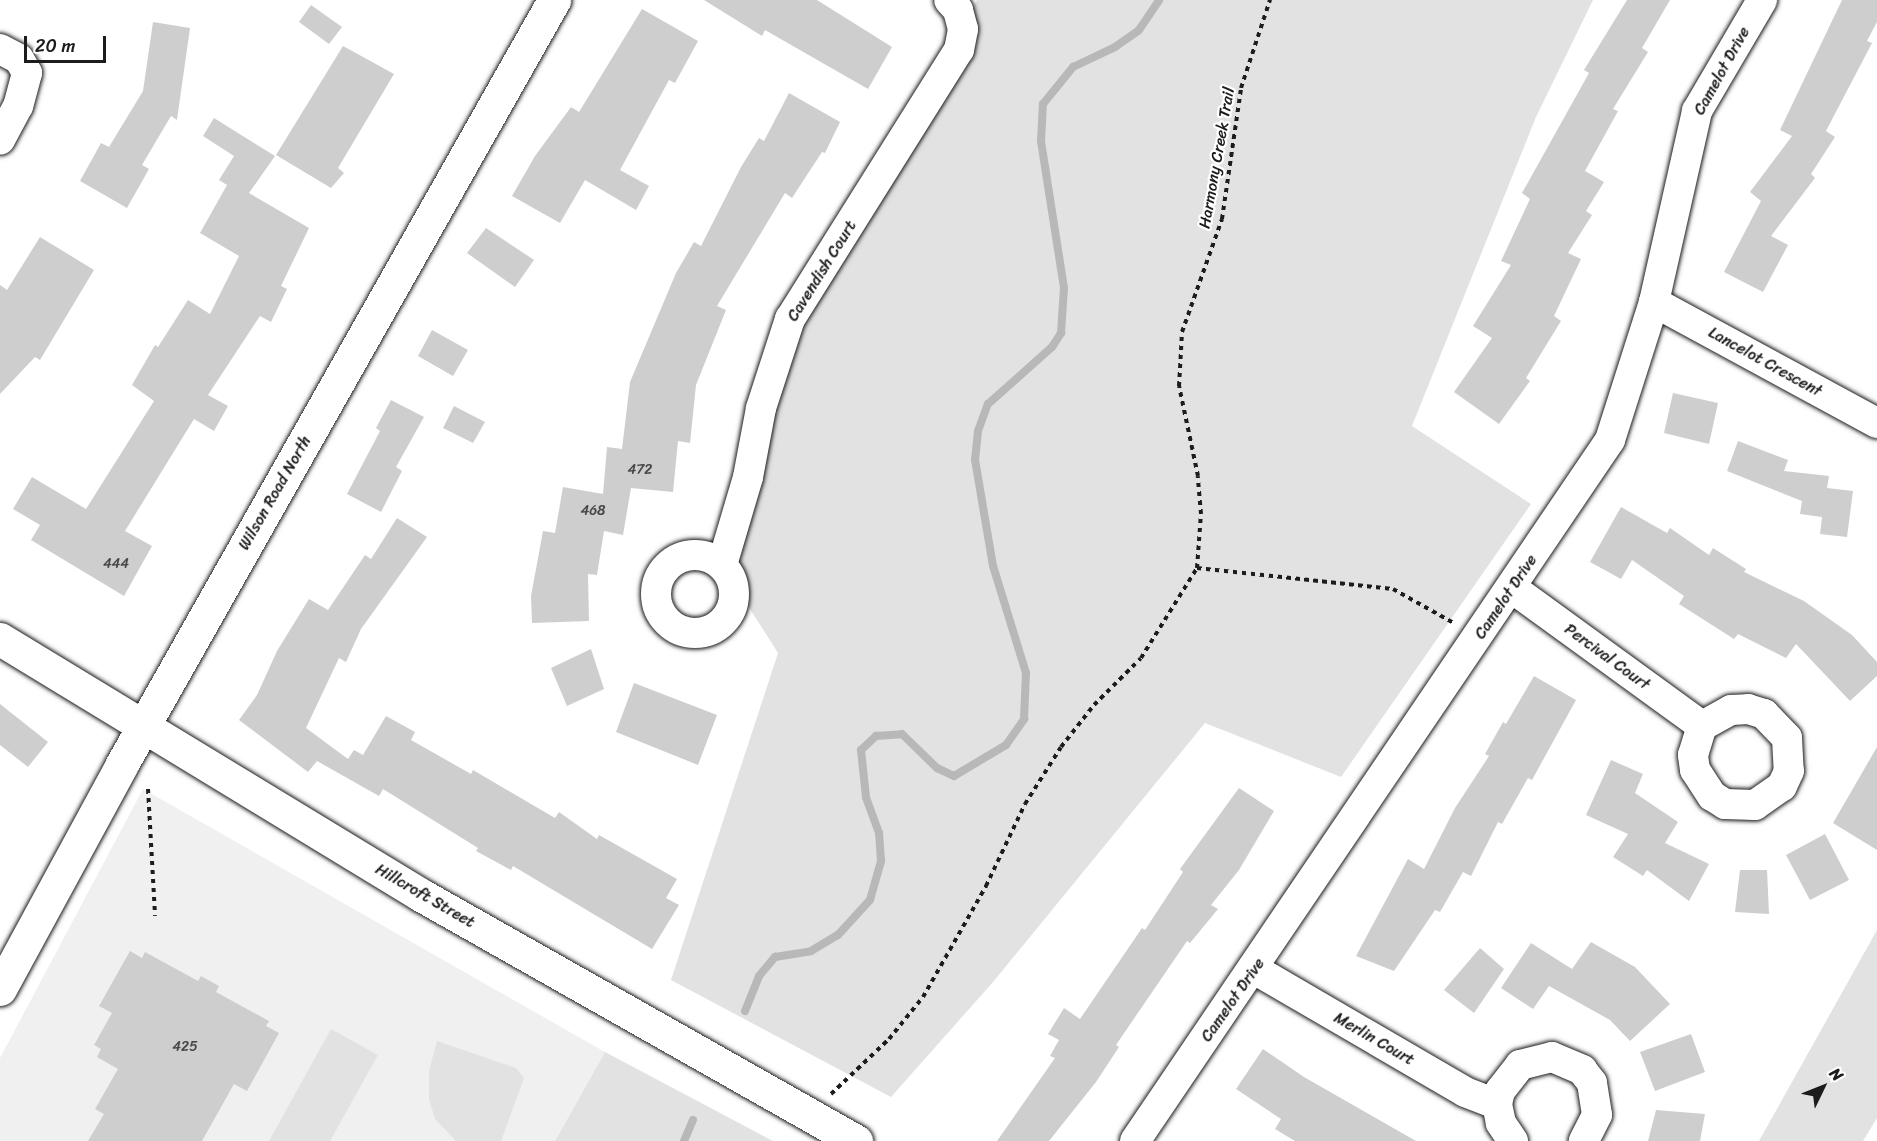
<!DOCTYPE html>
<html>
<head>
<meta charset="utf-8">
<style>
  body { margin:0 }
  #map { position:relative; width:1877px; height:1141px; overflow:hidden; background:#fff; font-family:Sriracha,sans-serif }
  div>[style] { position:absolute }
  [style*='--x'] { left:calc(var(--x)*1px); top:calc(var(--y)*1px); width:calc(var(--w)*1px); rotate:calc(var(--a)*1deg) }
  .built>* { inset:0; background:#f0f0f0 }
  .green>* { inset:0; background:#e2e2e2 }
  .stream>* { height:8px; margin:-4px; padding:0 4px; transform-origin:4px; border-radius:4px; background:#b8b8b8 }
  .building>* { inset:0; background:#cecece }
  .path>* { height:4px; margin-top:-2px; transform-origin:0; background:repeating-linear-gradient(90deg,#1c1c1c 0 4.5px,transparent 0 9px) }
  .roads { filter:drop-shadow(0 0 2px #1c1c1c) drop-shadow(0 0 2px #1c1c1c) }
  .street>* { height:30px; margin:-15px; padding:0 15px; transform-origin:15px; border-radius:15px; background:#fff }
  .street>.ring { margin:-15px; padding:0; box-sizing:content-box; background:none; border:30px solid #fff; border-radius:50% }
  .secondary>* { height:33px; margin:-16.5px; padding:0 16.5px; transform-origin:16.5px; border-radius:16.5px; background:#fff }
  span { translate:-50% -50%; white-space:nowrap; text-align:center; line-height:1.15; -webkit-text-stroke:4.5px #fff; paint-order:stroke }
  .number-label { font-size:14px; color:#484848 }
  .number-label span { -webkit-text-stroke-width:0 }
  .street-label { font-size:16px; color:#1c1c1c }
  .north { position:absolute; left:1793px; top:1057px; width:60px; height:60px; -webkit-text-stroke:4px #fff; paint-order:stroke; rotate:47deg; font-size:16px; font-weight:700; line-height:24px; text-align:center; color:#1c1c1c }
  .north::after { content:''; display:block; margin:auto; width:21px; height:27px; background:#1c1c1c; clip-path:polygon(50% 0,100% 100%,50% 72%,0 100%) }
  .scale { position:absolute; left:24px; top:36px; width:82px; height:27px; box-sizing:border-box; border:3px solid #1c1c1c; border-top:0; padding-left:8px; font-size:18px; line-height:21px; white-space:nowrap; color:#1c1c1c; -webkit-text-stroke:4px #fff; paint-order:stroke }
</style>
</head>
<body>
<div id="map">
  <div class="built">
    <i style="clip-path:polygon(143px 789px,605px 1052px,555px 1141px,0 1141px,0 1058px)"></i>
  </div>
  <div class="green">
    <i style="clip-path:polygon(977px 0,1593px 0,1536px 117px,1412px 426px,1531px 504px,1341px 777px,1205px 723px,993px 982px,891px 1097px,671px 980px,778px 653px,722px 565px,790px 319px)"></i>
    <i style="clip-path:polygon(1877px 930px,1877px 1118px,1863px 1141px,1759px 1141px)"></i>
    <i style="clip-path:polygon(331px 1029px,378px 1055px,330px 1141px,269px 1141px)"></i>
    <i style="clip-path:polygon(437px 1041px,516px 1068px,524px 1078px,501px 1141px,456px 1141px,435px 1119px,429px 1099px,429px 1071px)"></i>
    <i style="clip-path:polygon(605px 1052px,773px 1141px,555px 1141px)"></i>
  </div>
  <div class="stream">
    <i style="--x:745;--y:1011;--w:38;--a:-68"></i>
    <i style="--x:759;--y:976;--w:25;--a:-50"></i>
    <i style="--x:775;--y:957;--w:36;--a:-9"></i>
    <i style="--x:811;--y:951;--w:31;--a:-31"></i>
    <i style="--x:838;--y:935;--w:47;--a:-47.6"></i>
    <i style="--x:870;--y:900;--w:41;--a:-74.2"></i>
    <i style="--x:881;--y:861;--w:28;--a:-94"></i>
    <i style="--x:879;--y:833;--w:38;--a:-110"></i>
    <i style="--x:866;--y:797;--w:47;--a:-96.1"></i>
    <i style="--x:861;--y:750;--w:21;--a:-43"></i>
    <i style="--x:876;--y:736;--w:26;--a:-4"></i>
    <i style="--x:902;--y:734;--w:49;--a:44.2"></i>
    <i style="--x:937;--y:768;--w:19;--a:25"></i>
    <i style="--x:954;--y:776;--w:61;--a:-30.8"></i>
    <i style="--x:1006;--y:745;--w:32;--a:-55"></i>
    <i style="--x:1024;--y:719;--w:46;--a:-87.5"></i>
    <i style="--x:1026;--y:673;--w:112;--a:-107.1"></i>
    <i style="--x:993;--y:566;--w:108;--a:-99.6"></i>
    <i style="--x:975;--y:460;--w:29;--a:-84"></i>
    <i style="--x:978;--y:431;--w:29;--a:-70"></i>
    <i style="--x:988;--y:404;--w:86;--a:-41.7"></i>
    <i style="--x:1052;--y:347;--w:17;--a:-57"></i>
    <i style="--x:1061;--y:333;--w:45;--a:-86.2"></i>
    <i style="--x:1064;--y:288;--w:149;--a:-98.9"></i>
    <i style="--x:1041;--y:141;--w:37;--a:-87"></i>
    <i style="--x:1043;--y:104;--w:48;--a:-51"></i>
    <i style="--x:1073;--y:67;--w:47;--a:-25.5"></i>
    <i style="--x:1115;--y:47;--w:29;--a:-35"></i>
    <i style="--x:1139;--y:30;--w:36;--a:-56"></i>
    <i style="--x:684;--y:1141;--w:23;--a:-67"></i>
  </div>
  <div class="building">
    <i style="clip-path:polygon(704px 0,817px 0,892px 47px,868px 89px,765px 30px,762px 36px)"></i>
    <i style="clip-path:polygon(1627px 0,1670px 0,1642px 48px,1648px 52px,1613px 109px,1618px 111px,1585px 171px,1604px 182px,1586px 211px,1592px 215px,1568px 253px,1581px 259px,1554px 316px,1561px 321px,1526px 378px,1530px 381px,1499px 424px,1454px 392px,1492px 338px,1473px 326px,1511px 265px,1501px 261px,1530px 199px,1522px 193px,1589px 73px,1584px 70px)"></i>
    <i style="clip-path:polygon(1842px 0,1877px 0,1877px 22px,1867px 41px,1872px 43px,1826px 131px,1835px 137px,1811px 174px,1815px 178px,1771px 236px,1788px 245px,1763px 292px,1724px 272px,1761px 201px,1750px 192px,1792px 136px,1780px 130px)"></i>
    <i style="clip-path:polygon(311px 5px,342px 27px,329px 44px,299px 22px)"></i>
    <i style="clip-path:polygon(642px 9px,698px 41px,675px 83px,669px 80px,620px 170px,649px 186px,636px 210px,585px 180px,560px 223px,512px 196px,535px 156px,571px 107px,579px 112px)"></i>
    <i style="clip-path:polygon(153px 22px,190px 28px,177px 120px,171px 116px,142px 165px,149px 169px,127px 208px,80px 181px,101px 143px,109px 147px,143px 91px)"></i>
    <i style="clip-path:polygon(343px 46px,394px 74px,338px 168px,344px 173px,331px 188px,276px 155px)"></i>
    <i style="clip-path:polygon(789px 93px,840px 122px,825px 153px,822px 152px,792px 198px,785px 193px,717px 306px,726px 310px,696px 385px,690px 443px,678px 441px,673px 492px,631px 488px,623px 535px,604px 531px,597px 575px,588px 574px,589px 621px,532px 623px,531px 596px,543px 531px,555px 533px,563px 487px,603px 494px,607px 447px,622px 449px,630px 382px,676px 273px,694px 242px,701px 246px,741px 167px,759px 138px,764px 141px)"></i>
    <i style="clip-path:polygon(214px 118px,275px 156px,249px 193px,309px 228px,281px 286px,287px 289px,271px 322px,260px 316px,208px 395px,228px 406px,214px 431px,194px 419px,125px 531px,152px 546px,124px 596px,31px 540px,40px 525px,13px 509px,32px 477px,86px 509px,154px 401px,132px 385px,155px 345px,158px 347px,188px 300px,210px 314px,239px 256px,200px 233px,227px 185px,219px 180px,234px 156px,203px 136px)"></i>
    <i style="clip-path:polygon(486px 228px,534px 260px,515px 287px,467px 253px)"></i>
    <i style="clip-path:polygon(40px 237px,94px 270px,40px 360px,35px 357px,0 394px,0 285px,7px 290px)"></i>
    <i style="clip-path:polygon(432px 330px,468px 350px,453px 376px,418px 356px)"></i>
    <i style="clip-path:polygon(1673px 393px,1718px 403px,1709px 444px,1664px 433px)"></i>
    <i style="clip-path:polygon(391px 400px,424px 417px,396px 467px,402px 471px,381px 512px,347px 494px,380px 431px,376px 428px)"></i>
    <i style="clip-path:polygon(454px 406px,485px 422px,473px 443px,443px 428px)"></i>
    <i style="clip-path:polygon(1738px 441px,1788px 460px,1784px 471px,1829px 476px,1827px 488px,1853px 491px,1847px 537px,1820px 534px,1822px 517px,1800px 514px,1802px 501px,1727px 471px)"></i>
    <i style="clip-path:polygon(1621px 507px,1667px 533px,1670px 528px,1709px 555px,1713px 548px,1746px 569px,1744px 572px,1804px 601px,1852px 635px,1877px 662px,1877px 676px,1850px 701px,1796px 644px,1786px 658px,1738px 634px,1734px 639px,1679px 604px,1684px 596px,1632px 560px,1621px 579px,1590px 562px)"></i>
    <i style="clip-path:polygon(397px 518px,427px 537px,361px 629px,346px 662px,339px 658px,306px 728px,348px 759px,354px 750px,363px 755px,386px 716px,415px 732px,411px 740px,471px 774px,473px 770px,555px 818px,559px 812px,597px 839px,599px 835px,677px 879px,666px 898px,679px 905px,652px 949px,513px 866px,511px 870px,476px 851px,478px 848px,383px 789px,379px 796px,317px 761px,308px 772px,239px 720px,257px 695px,277px 651px,309px 599px,328px 610px,365px 555px,371px 559px)"></i>
    <i style="clip-path:polygon(591px 649px,604px 689px,567px 706px,551px 668px)"></i>
    <i style="clip-path:polygon(1534px 676px,1576px 700px,1532px 780px,1528px 778px,1502px 824px,1498px 822px,1471px 876px,1463px 872px,1440px 912px,1435px 910px,1394px 971px,1356px 956px,1408px 859px,1424px 869px,1455px 808px,1489px 756px,1485px 754px,1503px 722px,1506px 724px)"></i>
    <i style="clip-path:polygon(634px 683px,717px 715px,698px 765px,616px 732px)"></i>
    <i style="clip-path:polygon(0 704px,48px 742px,28px 767px,0 745px)"></i>
    <i style="clip-path:polygon(1877px 747px,1877px 850px,1833px 823px)"></i>
    <i style="clip-path:polygon(1611px 760px,1643px 774px,1635px 793px,1678px 822px,1665px 843px,1709px 864px,1689px 901px,1647px 870px,1643px 876px,1613px 857px,1628px 834px,1586px 815px)"></i>
    <i style="clip-path:polygon(1239px 788px,1274px 811px,1239px 870px,1211px 905px,1218px 909px,1190px 943px,1187px 941px,1116px 1045px,1119px 1047px,1096px 1082px,1049px 1141px,997px 1141px,1055px 1058px,1050px 1056px,1059px 1040px,1048px 1034px,1064px 1008px,1080px 1019px,1142px 928px,1145px 930px,1183px 872px,1180px 869px)"></i>
    <i style="clip-path:polygon(1825px 834px,1849px 880px,1810px 900px,1786px 855px)"></i>
    <i style="clip-path:polygon(1740px 870px,1767px 870px,1769px 914px,1735px 912px)"></i>
    <i style="clip-path:polygon(1591px 942px,1635px 967px,1670px 1004px,1630px 1041px,1610px 1020px,1549px 986px,1533px 1009px,1501px 988px,1531px 943px,1572px 969px)"></i>
    <i style="clip-path:polygon(1480px 948px,1504px 969px,1474px 1013px,1444px 990px)"></i>
    <i style="clip-path:polygon(130px 951px,142px 958px,145px 952px,198px 981px,201px 976px,219px 986px,216px 992px,269px 1021px,266px 1026px,279px 1033px,247px 1091px,234px 1084px,202px 1141px,88px 1141px,104px 1114px,95px 1109px,118px 1069px,97px 1057px,101px 1049px,94px 1045px,112px 1013px,99px 1006px)"></i>
    <i style="clip-path:polygon(1691px 1034px,1705px 1072px,1655px 1091px,1640px 1052px)"></i>
    <i style="clip-path:polygon(1263px 1049px,1304px 1077px,1416px 1141px,1295px 1141px,1275px 1129px,1281px 1119px,1236px 1089px)"></i>
    <i style="clip-path:polygon(1656px 1110px,1705px 1114px,1700px 1141px,1648px 1141px)"></i>
  </div>
  <div class="path">
    <i style="--x:1197;--y:568;--w:197;--a:6.1"></i>
    <i style="--x:1393;--y:589;--w:68;--a:29.2"></i>
    <i style="--x:148;--y:789;--w:127;--a:86.8"></i>
    <i style="--x:831;--y:1094;--w:80;--a:-43.5"></i>
    <i style="--x:889;--y:1039;--w:54;--a:-51"></i>
    <i style="--x:923;--y:997;--w:128;--a:-60.4"></i>
    <i style="--x:986;--y:886;--w:91;--a:-64.6"></i>
    <i style="--x:1025;--y:804;--w:67;--a:-57.7"></i>
    <i style="--x:1061;--y:747;--w:53;--a:-51.8"></i>
    <i style="--x:1094;--y:705;--w:66;--a:-45"></i>
    <i style="--x:1141;--y:658;--w:106;--a:-58.1"></i>
    <i style="--x:1197;--y:568;--w:54;--a:-85.8"></i>
    <i style="--x:1201;--y:514;--w:38;--a:-95"></i>
    <i style="--x:1198;--y:476;--w:92;--a:-101.9"></i>
    <i style="--x:1179;--y:386;--w:54;--a:-86.8"></i>
    <i style="--x:1182;--y:332;--w:120;--a:-70.5"></i>
    <i style="--x:1222;--y:219;--w:132;--a:-81.7"></i>
    <i style="--x:1241;--y:88;--w:93;--a:-71.8"></i>
  </div>
  <div class="roads">
    <div class="street">
      <i style="--x:0;--y:49;--w:21;--a:28"></i>
      <i style="--x:19;--y:59;--w:16;--a:60"></i>
      <i style="--x:27;--y:73;--w:34;--a:105"></i>
      <i style="--x:18;--y:106;--w:38;--a:118"></i>
      <i style="--x:1654;--y:302;--w:254;--a:28.5"></i>
      <i class="ring" style="left:656px;top:555px;width:48px;height:48px"></i>
      <i style="--x:722;--y:565;--w:92;--a:-73.5"></i>
      <i style="--x:748;--y:477;--w:70;--a:-79.3"></i>
      <i style="--x:761;--y:408;--w:94;--a:-72"></i>
      <i style="--x:790;--y:319;--w:318;--a:-57.9"></i>
      <i style="--x:959;--y:50;--w:21;--a:-79"></i>
      <i style="--x:963;--y:29;--w:20;--a:-105"></i>
      <i style="--x:958;--y:10;--w:13;--a:-132"></i>
      <i style="--x:1512;--y:588;--w:235;--a:36"></i>
      <i style="--x:1702;--y:726;--w:33;--a:-29"></i>
      <i style="--x:1731;--y:710;--w:17;--a:-3"></i>
      <i style="--x:1748;--y:709;--w:17;--a:17"></i>
      <i style="--x:1764;--y:714;--w:33;--a:46"></i>
      <i style="--x:1787;--y:738;--w:33;--a:87"></i>
      <i style="--x:1789;--y:771;--w:17;--a:115"></i>
      <i style="--x:1782;--y:786;--w:33;--a:145"></i>
      <i style="--x:1755;--y:805;--w:30;--a:-178"></i>
      <i style="--x:1725;--y:804;--w:15;--a:-148"></i>
      <i style="--x:1712;--y:796;--w:31;--a:-123"></i>
      <i style="--x:1695;--y:770;--w:15;--a:-98"></i>
      <i style="--x:1693;--y:755;--w:30;--a:-73"></i>
      <i style="--x:1254;--y:969;--w:244;--a:30.2"></i>
      <i style="--x:1465;--y:1092;--w:34;--a:21"></i>
      <i style="--x:1135;--y:1141;--w:847;--a:-55.88"></i>
      <i style="--x:1610;--y:440;--w:145;--a:-72.3"></i>
      <i style="--x:1654;--y:302;--w:196;--a:-77.3"></i>
      <i style="--x:1697;--y:111;--w:129;--a:-59.6"></i>
      <i style="--x:1513;--y:1141;--w:22;--a:-124"></i>
      <i style="--x:1501;--y:1123;--w:19;--a:-102"></i>
      <i style="--x:1497;--y:1104;--w:13;--a:-77"></i>
      <i style="--x:1500;--y:1091;--w:33;--a:-52"></i>
      <i style="--x:1520;--y:1065;--w:33;--a:-14"></i>
      <i style="--x:1552;--y:1057;--w:33;--a:23"></i>
      <i style="--x:1582;--y:1070;--w:16;--a:52"></i>
      <i style="--x:1592;--y:1083;--w:32;--a:81"></i>
      <i style="--x:1597;--y:1115;--w:29;--a:117"></i>
    </div>
    <div class="secondary">
      <i style="--x:0;--y:639;--w:493;--a:31.3"></i>
      <i style="--x:421;--y:895;--w:500;--a:29.5"></i>
      <i style="--x:0;--y:989;--w:256;--a:-61.5"></i>
      <i style="--x:122;--y:764;--w:878;--a:-60.51"></i>
    </div>
  </div>
  <div class="number-label">
    <span style="left:640px;top:470px">472</span>
    <span style="left:593px;top:511px">468</span>
    <span style="left:116px;top:564px">444</span>
    <span style="left:185px;top:1047px">425</span>
  </div>
  <div class="street-label">
    <span style="left:1722px;top:71px;rotate:-61deg">Camelot Drive</span>
    <span style="left:1217px;top:158px;rotate:-80deg">Harmony Creek Trail</span>
    <span style="left:822px;top:271px;rotate:-58deg">Cavendish Court</span>
    <span style="left:1765px;top:362px;rotate:29deg">Lancelot Crescent</span>
    <span style="left:275px;top:493px;rotate:-60deg">Wilson Road North</span>
    <span style="left:1506px;top:597px;rotate:-56deg">Camelot Drive</span>
    <span style="left:1607px;top:657px;rotate:36deg">Percival Court</span>
    <span style="left:425px;top:896px;rotate:30deg">Hillcroft Street</span>
    <span style="left:1233px;top:1000px;rotate:-55deg">Camelot Drive</span>
    <span style="left:1374px;top:1039px;rotate:30deg">Merlin Court</span>
  </div>
  <div class="north">N</div>
  <div class="scale">20 m</div>
</div>
</body>
</html>
